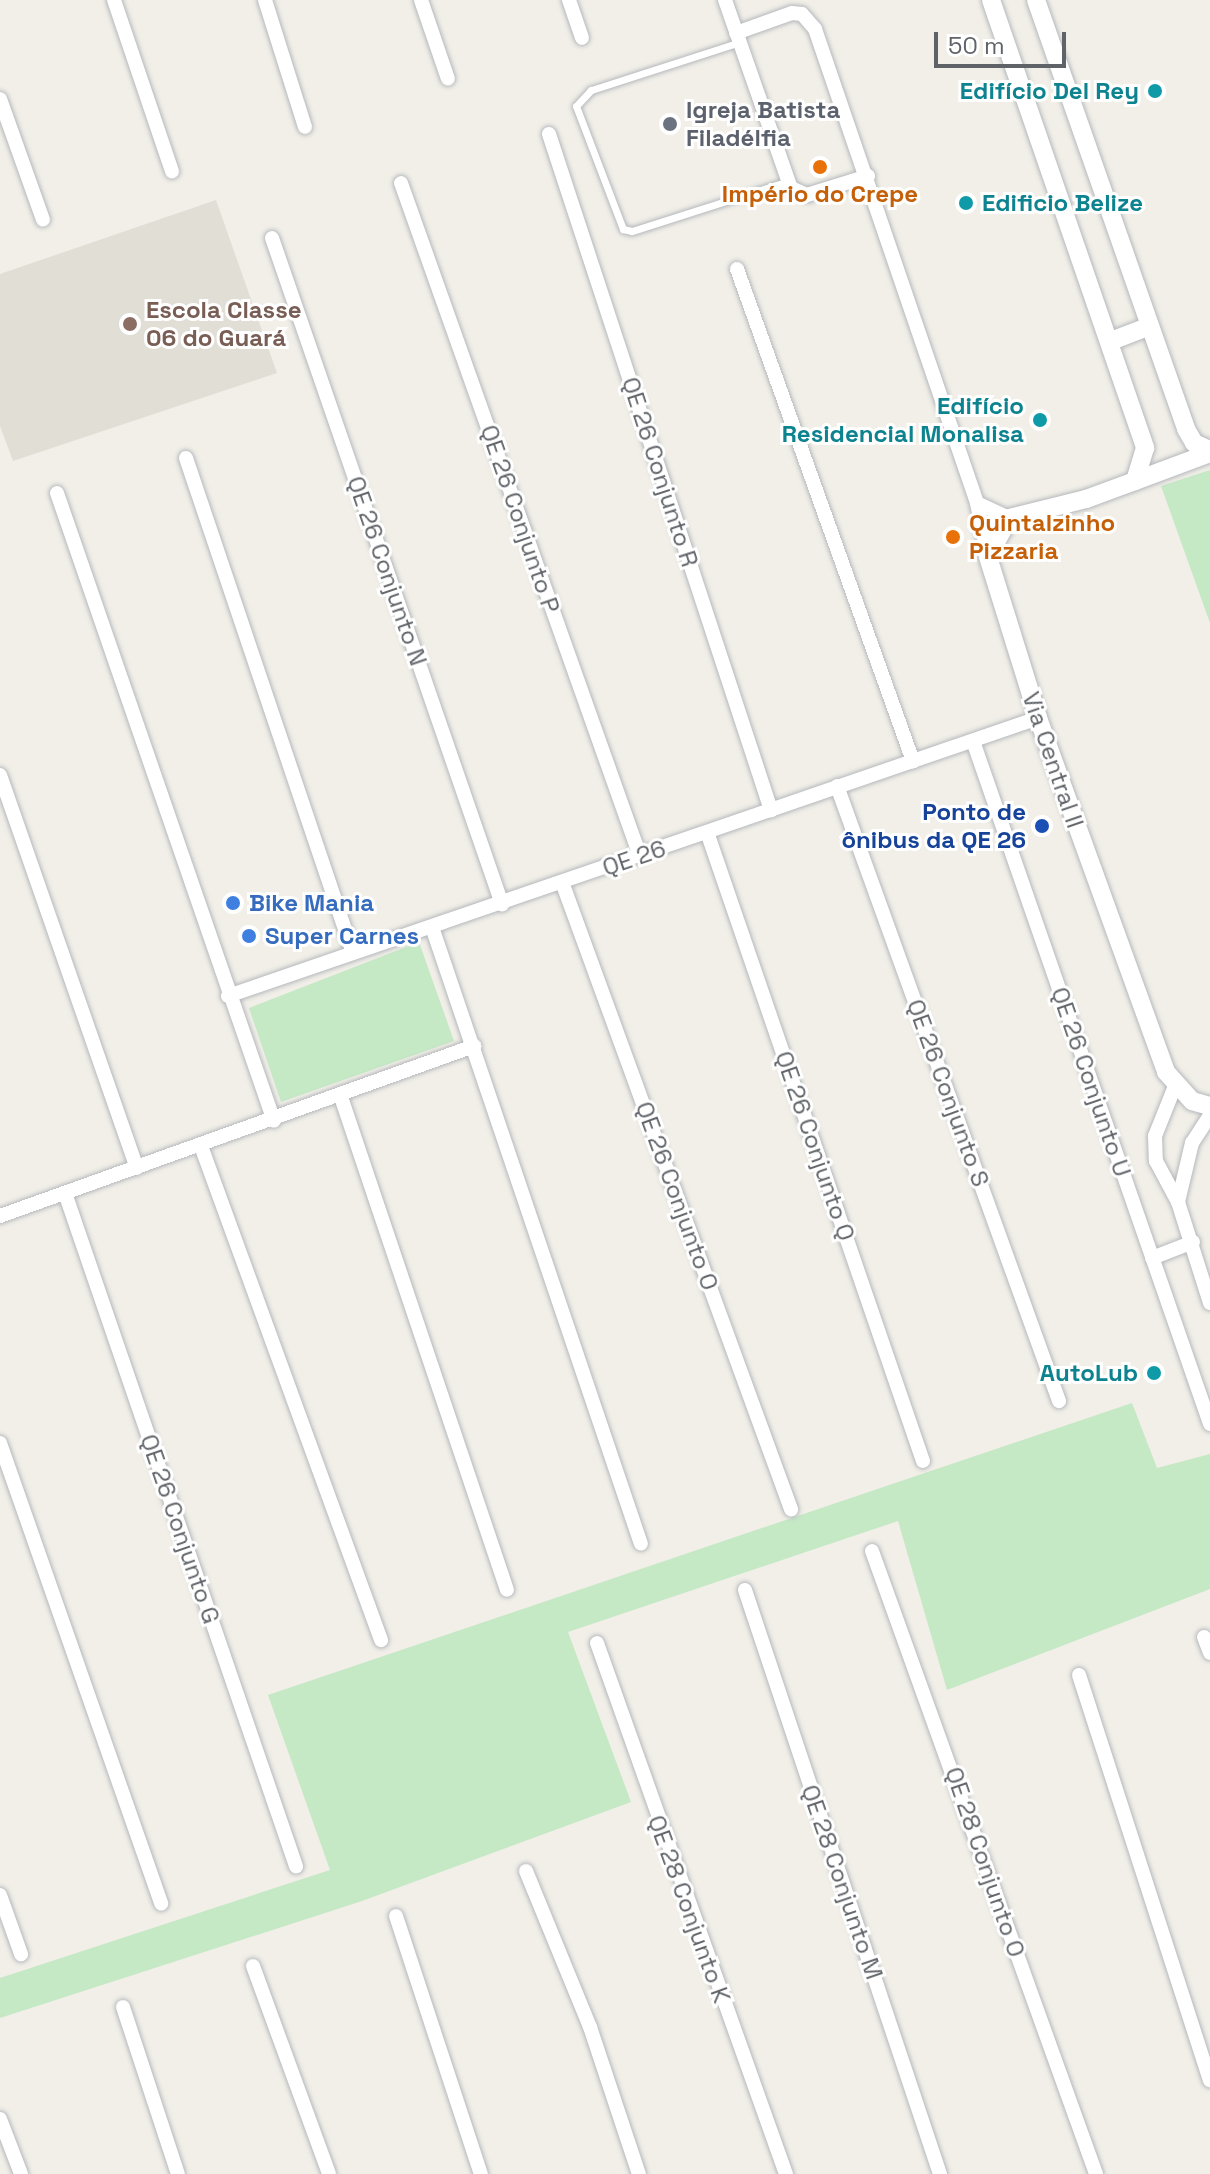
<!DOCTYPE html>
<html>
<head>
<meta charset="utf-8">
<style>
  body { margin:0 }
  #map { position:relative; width:1210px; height:2174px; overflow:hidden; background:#f1efe8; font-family:"Space Grotesk",sans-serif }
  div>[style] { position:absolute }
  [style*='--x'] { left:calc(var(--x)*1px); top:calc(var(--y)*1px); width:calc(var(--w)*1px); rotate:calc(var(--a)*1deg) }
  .education>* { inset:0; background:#e1ded6 }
  .green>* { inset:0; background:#c5e8c5 }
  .roads { filter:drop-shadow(0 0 2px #b5b8bc) drop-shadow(0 0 2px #b5b8bc) }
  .service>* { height:7px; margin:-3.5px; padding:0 3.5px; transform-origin:3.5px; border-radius:3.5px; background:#fff }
  .minor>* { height:14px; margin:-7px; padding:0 7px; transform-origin:7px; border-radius:7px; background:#fff }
  .tertiary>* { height:18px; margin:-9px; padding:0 9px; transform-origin:9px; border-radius:9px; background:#fff }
  .dots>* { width:22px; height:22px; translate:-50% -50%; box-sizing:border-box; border:4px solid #fff; border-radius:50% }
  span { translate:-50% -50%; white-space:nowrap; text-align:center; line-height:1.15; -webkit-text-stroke:6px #fff; paint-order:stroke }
  .culture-label { font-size:24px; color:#0d838f; font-weight:700 }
  .right { translate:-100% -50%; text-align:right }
  .left { translate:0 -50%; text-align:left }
  .worship-label { font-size:24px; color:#5b616d; font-weight:700 }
  .food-label { font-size:24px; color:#c56008; font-weight:700 }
  .education-label { font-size:24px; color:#785e54; font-weight:700 }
  .street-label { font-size:24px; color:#5f6368 }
  .transit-label { font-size:24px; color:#164399; font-weight:700 }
  .shop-label { font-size:24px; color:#366cbe; font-weight:700 }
  .scale { position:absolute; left:934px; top:32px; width:132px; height:36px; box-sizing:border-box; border:4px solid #5f6368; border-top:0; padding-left:10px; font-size:24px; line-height:28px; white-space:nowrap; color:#5f6368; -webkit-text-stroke:6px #fff; paint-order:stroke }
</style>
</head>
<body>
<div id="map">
  <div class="education">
    <i style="clip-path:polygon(216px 200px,277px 373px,13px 461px,0 426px,0 274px)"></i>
  </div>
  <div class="green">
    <i style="clip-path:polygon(1210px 470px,1210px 623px,1161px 486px)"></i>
    <i style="clip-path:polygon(419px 942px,454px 1041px,281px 1102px,249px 1008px)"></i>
    <i style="clip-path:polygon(1132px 1403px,1157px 1468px,1210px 1454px,1210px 1589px,947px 1690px,898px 1521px,568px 1632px,631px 1802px,362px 1901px,0 2018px,0 1978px,330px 1870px,268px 1695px)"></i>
  </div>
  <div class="roads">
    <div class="service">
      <i style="--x:740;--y:42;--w:157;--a:162.1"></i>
      <i style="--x:591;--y:90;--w:22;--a:133"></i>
      <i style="--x:576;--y:106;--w:132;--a:69.1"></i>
      <i style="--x:623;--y:229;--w:9;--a:13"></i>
      <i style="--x:632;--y:231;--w:165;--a:-17.7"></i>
    </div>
    <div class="minor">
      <i style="--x:114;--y:0;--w:181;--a:71.3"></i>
      <i style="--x:265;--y:0;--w:133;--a:72.5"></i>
      <i style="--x:421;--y:0;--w:83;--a:71.1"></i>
      <i style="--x:569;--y:0;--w:40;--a:71.1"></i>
      <i style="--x:725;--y:0;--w:199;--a:70.7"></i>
      <i style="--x:791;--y:188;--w:17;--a:24"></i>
      <i style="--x:807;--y:195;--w:64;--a:-17.3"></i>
      <i style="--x:736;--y:33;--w:59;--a:-19.7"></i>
      <i style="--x:792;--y:13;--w:10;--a:6"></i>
      <i style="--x:802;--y:14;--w:20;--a:49"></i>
      <i style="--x:815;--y:29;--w:501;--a:71.13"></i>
      <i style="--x:977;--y:503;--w:55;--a:78.5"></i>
      <i style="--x:0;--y:99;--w:128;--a:70.4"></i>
      <i style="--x:549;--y:134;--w:712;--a:71.82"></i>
      <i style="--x:401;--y:183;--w:714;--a:70.45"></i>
      <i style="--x:272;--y:238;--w:705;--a:70.95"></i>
      <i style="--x:737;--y:269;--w:523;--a:70.32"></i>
      <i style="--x:186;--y:458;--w:522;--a:71.36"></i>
      <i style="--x:57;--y:493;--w:664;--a:70.94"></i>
      <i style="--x:977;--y:503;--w:35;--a:25"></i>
      <i style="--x:973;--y:741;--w:723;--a:70.86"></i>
      <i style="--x:0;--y:775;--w:416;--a:70.8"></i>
      <i style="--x:837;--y:786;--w:654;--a:70.15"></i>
      <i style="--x:707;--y:832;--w:665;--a:71.05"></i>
      <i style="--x:562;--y:882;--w:668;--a:69.94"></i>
      <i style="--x:432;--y:927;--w:651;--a:71.29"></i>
      <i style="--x:228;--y:996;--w:856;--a:-18.94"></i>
      <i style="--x:1175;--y:1086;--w:54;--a:111.8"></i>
      <i style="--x:1155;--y:1136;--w:25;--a:88"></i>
      <i style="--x:1156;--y:1161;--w:47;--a:61.8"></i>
      <i style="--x:1178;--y:1202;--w:106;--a:72.4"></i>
      <i style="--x:340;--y:1094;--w:523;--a:71.39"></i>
      <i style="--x:201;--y:1146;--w:526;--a:69.98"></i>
      <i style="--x:65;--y:1193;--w:712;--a:71.06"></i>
      <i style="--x:1178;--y:1202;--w:61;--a:-76.7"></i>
      <i style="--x:1192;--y:1143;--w:33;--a:-57"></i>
      <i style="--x:0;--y:1216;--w:504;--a:-19.73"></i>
      <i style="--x:1152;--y:1258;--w:44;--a:-21.3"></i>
      <i style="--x:0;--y:1443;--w:488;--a:70.7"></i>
      <i style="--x:872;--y:1551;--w:662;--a:70.22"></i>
      <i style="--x:745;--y:1590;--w:616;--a:71.54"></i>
      <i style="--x:1204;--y:1637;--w:17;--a:69"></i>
      <i style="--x:597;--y:1643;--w:564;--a:70.41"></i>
      <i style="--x:1079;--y:1675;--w:426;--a:72.1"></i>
      <i style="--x:526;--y:1871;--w:169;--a:67.7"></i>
      <i style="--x:590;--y:2027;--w:155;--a:71.6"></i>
      <i style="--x:0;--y:1895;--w:63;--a:70.4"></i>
      <i style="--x:396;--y:1916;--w:272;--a:71.8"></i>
      <i style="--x:253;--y:1966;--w:221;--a:69.9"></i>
      <i style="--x:123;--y:2007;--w:176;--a:71.8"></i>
      <i style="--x:0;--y:2119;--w:59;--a:69.1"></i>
    </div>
    <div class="tertiary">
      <i style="--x:991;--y:0;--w:474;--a:71"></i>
      <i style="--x:1145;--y:448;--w:34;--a:107"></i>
      <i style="--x:1135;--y:481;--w:52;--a:159.8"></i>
      <i style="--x:1086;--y:499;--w:79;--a:166.1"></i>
      <i style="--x:1009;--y:518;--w:44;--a:118.3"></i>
      <i style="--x:988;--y:557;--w:169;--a:72.7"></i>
      <i style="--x:1038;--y:718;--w:376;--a:70.1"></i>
      <i style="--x:1166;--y:1072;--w:39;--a:48"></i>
      <i style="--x:1192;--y:1101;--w:19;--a:16"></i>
      <i style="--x:1036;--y:0;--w:454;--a:70.7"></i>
      <i style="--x:1186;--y:429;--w:16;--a:60"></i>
      <i style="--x:1194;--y:443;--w:17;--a:24"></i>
      <i style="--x:1111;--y:341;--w:40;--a:-21"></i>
      <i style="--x:1135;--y:481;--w:80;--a:-20.5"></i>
    </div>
  </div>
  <div class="dots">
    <i style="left:1155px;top:91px;background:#0f9aa8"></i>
    <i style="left:670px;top:124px;background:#6b7280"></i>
    <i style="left:820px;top:167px;background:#e8710a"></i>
    <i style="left:966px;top:203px;background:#0f9aa8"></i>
    <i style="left:130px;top:324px;background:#8d6e63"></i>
    <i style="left:1040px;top:420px;background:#0f9aa8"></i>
    <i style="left:953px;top:537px;background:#e8710a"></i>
    <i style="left:1042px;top:826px;background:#1a4fb4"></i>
    <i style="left:233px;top:903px;background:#3f7fe0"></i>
    <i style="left:249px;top:936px;background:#3f7fe0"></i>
    <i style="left:1154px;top:1373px;background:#0f9aa8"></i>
  </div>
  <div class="culture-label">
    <span class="right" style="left:1139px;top:91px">Edifício Del Rey</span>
    <span class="left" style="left:982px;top:203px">Edificio Belize</span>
    <span class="right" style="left:1024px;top:420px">Edifício<br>Residencial Monalisa</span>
    <span class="right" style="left:1138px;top:1373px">AutoLub</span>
  </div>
  <div class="worship-label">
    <span class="left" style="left:686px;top:124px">Igreja Batista<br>Filadélfia</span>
  </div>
  <div class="food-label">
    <span style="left:820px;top:194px">Império do Crepe</span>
    <span class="left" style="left:969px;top:537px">Quintalzinho<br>Pizzaria</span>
  </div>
  <div class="education-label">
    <span class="left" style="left:146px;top:324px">Escola Classe<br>06 do Guará</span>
  </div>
  <div class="street-label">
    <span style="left:660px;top:472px;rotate:72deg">QE 26 Conjunto R</span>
    <span style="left:520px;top:519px;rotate:71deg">QE 26 Conjunto P</span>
    <span style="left:387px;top:571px;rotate:71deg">QE 26 Conjunto N</span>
    <span style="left:1053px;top:760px;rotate:71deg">Via Central II</span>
    <span style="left:634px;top:858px;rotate:-19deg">QE 26</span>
    <span style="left:1091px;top:1082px;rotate:71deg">QE 26 Conjunto U</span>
    <span style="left:948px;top:1093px;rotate:70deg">QE 26 Conjunto S</span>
    <span style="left:815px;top:1146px;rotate:71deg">QE 26 Conjunto Q</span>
    <span style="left:677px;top:1196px;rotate:70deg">QE 26 Conjunto O</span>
    <span style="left:180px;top:1529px;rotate:71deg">QE 26 Conjunto G</span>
    <span style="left:985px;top:1862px;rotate:71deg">QE 28 Conjunto O</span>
    <span style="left:842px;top:1882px;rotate:71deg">QE 28 Conjunto M</span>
    <span style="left:689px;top:1909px;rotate:70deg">QE 28 Conjunto K</span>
  </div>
  <div class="transit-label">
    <span class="right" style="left:1026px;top:826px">Ponto de<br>ônibus da QE 26</span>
  </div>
  <div class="shop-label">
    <span class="left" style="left:249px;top:903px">Bike Mania</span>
    <span class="left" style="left:265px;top:936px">Super Carnes</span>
  </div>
  <div class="scale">50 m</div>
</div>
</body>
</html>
